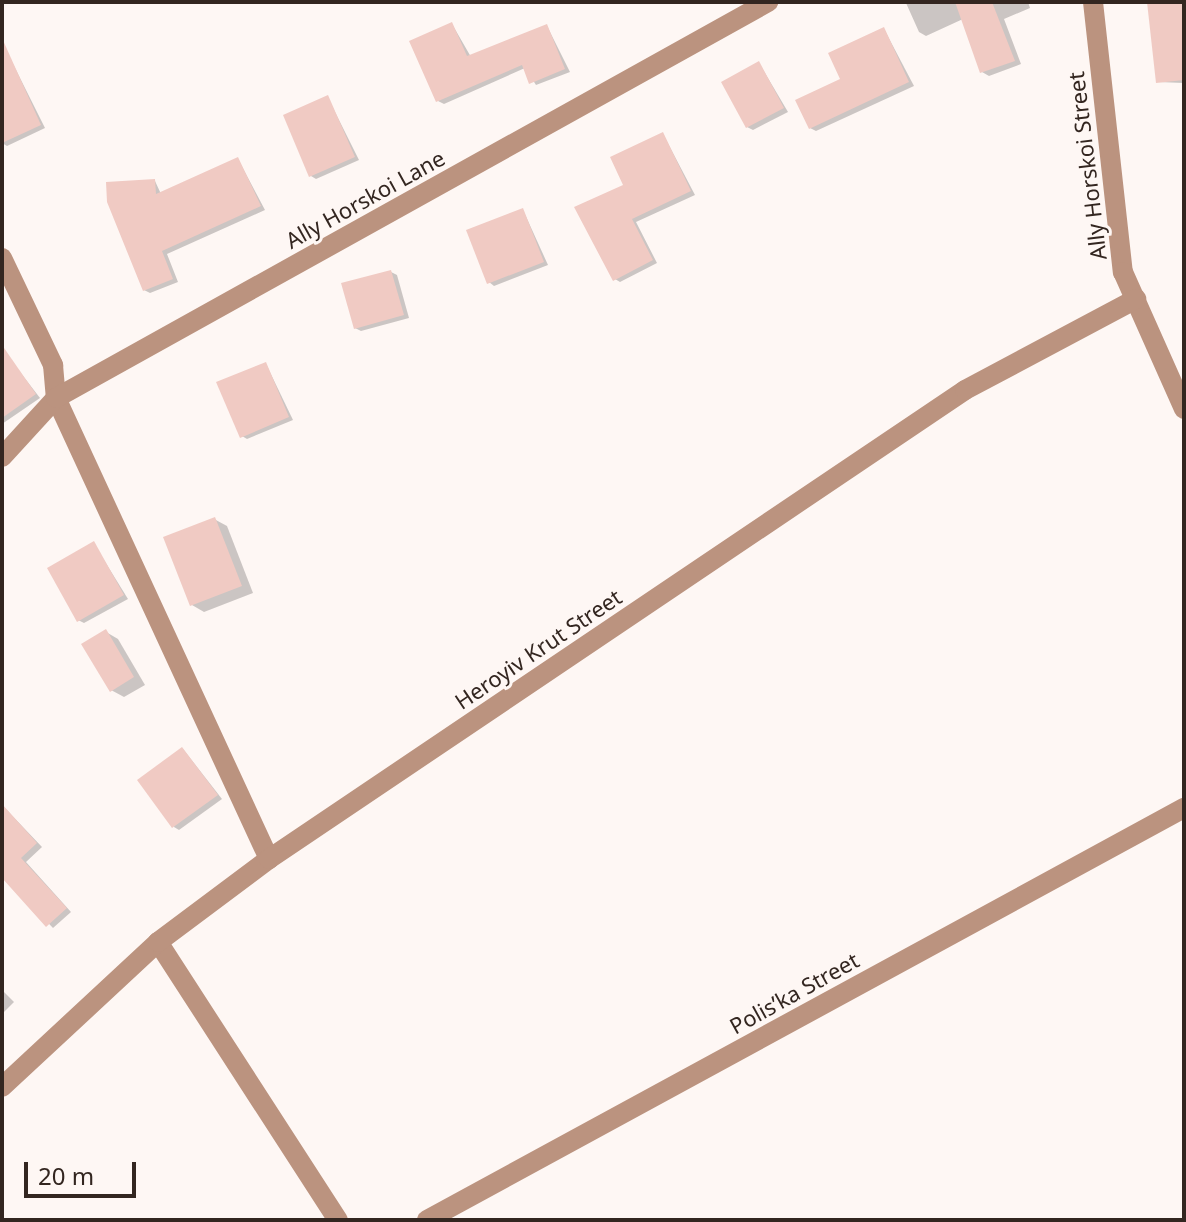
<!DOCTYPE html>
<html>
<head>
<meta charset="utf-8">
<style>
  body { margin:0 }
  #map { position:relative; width:1186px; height:1222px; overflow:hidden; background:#fef7f4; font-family:"Noto Sans",sans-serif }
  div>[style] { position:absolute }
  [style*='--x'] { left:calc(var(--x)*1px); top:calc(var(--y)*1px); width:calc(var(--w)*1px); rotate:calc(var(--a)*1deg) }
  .shadow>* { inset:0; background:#0003 }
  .building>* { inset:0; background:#f0cac3 }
  .street>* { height:20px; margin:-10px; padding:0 10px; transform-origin:10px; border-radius:10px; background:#bb937f }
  span { translate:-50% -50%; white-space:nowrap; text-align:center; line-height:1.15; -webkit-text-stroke:6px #fef7f4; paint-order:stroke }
  .street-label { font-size:22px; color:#332620 }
  .frame { position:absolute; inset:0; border:4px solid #332620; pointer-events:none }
  .scale { position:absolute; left:24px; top:1162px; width:112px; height:36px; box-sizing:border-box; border:4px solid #332620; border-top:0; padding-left:10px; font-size:24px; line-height:28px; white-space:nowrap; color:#332620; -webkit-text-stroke:6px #fef7f4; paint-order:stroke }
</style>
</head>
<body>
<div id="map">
  <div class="shadow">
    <i style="clip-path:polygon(1028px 2px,1030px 8px,1004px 19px,1021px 64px,989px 76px,982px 72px,963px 19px,926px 36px,919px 32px,906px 3px)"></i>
    <i style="clip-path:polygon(1149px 2px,1184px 2px,1184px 83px,1158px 82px)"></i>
    <i style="clip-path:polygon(452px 24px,471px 57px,547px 26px,570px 72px,536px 85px,525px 68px,444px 104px,438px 101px)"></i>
    <i style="clip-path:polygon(884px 29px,914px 86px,816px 131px,810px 128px)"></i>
    <i style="clip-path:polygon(5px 48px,45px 128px,7px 146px,2px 143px)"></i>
    <i style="clip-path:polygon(759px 63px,788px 112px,753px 130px,747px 127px)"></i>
    <i style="clip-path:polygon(328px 98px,359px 160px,316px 179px,311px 176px)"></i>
    <i style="clip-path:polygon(663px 134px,695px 195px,636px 222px,657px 263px,620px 282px,615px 279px,626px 186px)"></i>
    <i style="clip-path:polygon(238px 159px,265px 210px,167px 254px,178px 282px,150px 293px,144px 290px,155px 181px,161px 194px)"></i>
    <i style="clip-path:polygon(523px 210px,548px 265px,494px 286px,489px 282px)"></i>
    <i style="clip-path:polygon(391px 272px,397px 275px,409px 318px,361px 331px,355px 328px)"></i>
    <i style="clip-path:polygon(13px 363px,40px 398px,2px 424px,2px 370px)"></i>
    <i style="clip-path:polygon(266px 364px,293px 420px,247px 439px,242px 436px)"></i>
    <i style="clip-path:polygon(214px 519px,227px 526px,253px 593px,204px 612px,192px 605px)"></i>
    <i style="clip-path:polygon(94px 544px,128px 599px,84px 623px,78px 620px)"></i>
    <i style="clip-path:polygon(106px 632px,118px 639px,145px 685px,124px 697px,111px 690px)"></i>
    <i style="clip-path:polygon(183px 749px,222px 799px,179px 830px,174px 827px)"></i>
    <i style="clip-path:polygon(2px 805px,42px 847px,26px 862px,71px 912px,53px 928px,2px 875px)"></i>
    <i style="clip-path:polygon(2px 990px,14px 1002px,2px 1014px)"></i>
  </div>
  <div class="building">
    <i style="clip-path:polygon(955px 2px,992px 2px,1015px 61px,980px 73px)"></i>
    <i style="clip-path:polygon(1147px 2px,1184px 2px,1184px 80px,1156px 83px)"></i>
    <i style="clip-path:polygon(452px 22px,467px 56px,547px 24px,565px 69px,529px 84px,522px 65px,436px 102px,409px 41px)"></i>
    <i style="clip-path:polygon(884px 27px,909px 82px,809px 129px,795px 100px,840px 79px,828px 53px)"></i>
    <i style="clip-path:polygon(2px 38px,41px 125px,2px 143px)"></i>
    <i style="clip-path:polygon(759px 61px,784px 108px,746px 128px,721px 82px)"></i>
    <i style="clip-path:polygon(328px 95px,355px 157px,309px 177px,283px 115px)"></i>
    <i style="clip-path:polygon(663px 132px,691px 191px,632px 219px,653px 260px,613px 281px,574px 207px,623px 185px,610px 157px)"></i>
    <i style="clip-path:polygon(238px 157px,261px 206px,162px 251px,173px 279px,143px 291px,107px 202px,106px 182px,155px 179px,156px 194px)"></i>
    <i style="clip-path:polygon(523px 208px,544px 262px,487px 284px,466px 230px)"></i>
    <i style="clip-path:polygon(391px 270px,404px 315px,354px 329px,341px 283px)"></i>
    <i style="clip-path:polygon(2px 345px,36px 394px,2px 418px)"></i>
    <i style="clip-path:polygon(266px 362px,289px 417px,240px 438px,216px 382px)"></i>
    <i style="clip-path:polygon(215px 517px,242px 586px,190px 606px,163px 537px)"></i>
    <i style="clip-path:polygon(94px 541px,124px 595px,77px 622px,47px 568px)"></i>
    <i style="clip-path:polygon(106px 629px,134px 677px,110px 692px,81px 644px)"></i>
    <i style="clip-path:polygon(182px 747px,218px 795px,172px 828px,137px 780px)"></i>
    <i style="clip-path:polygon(2px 804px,37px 843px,21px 858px,67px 908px,46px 927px,2px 878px)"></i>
  </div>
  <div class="street">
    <i style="--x:1093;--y:2;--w:272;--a:83.7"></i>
    <i style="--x:1123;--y:272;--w:150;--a:66"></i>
    <i style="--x:2;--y:258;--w:119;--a:64.5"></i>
    <i style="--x:53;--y:365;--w:33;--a:85"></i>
    <i style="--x:56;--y:398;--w:508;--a:65.2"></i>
    <i style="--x:2;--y:457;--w:80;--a:-47.5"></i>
    <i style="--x:56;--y:398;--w:815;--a:-29.08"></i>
    <i style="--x:158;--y:942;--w:331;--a:57.1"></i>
    <i style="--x:2;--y:1087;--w:213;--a:-42.9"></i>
    <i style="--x:158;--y:942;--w:139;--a:-36.8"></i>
    <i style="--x:269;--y:859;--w:839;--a:-33.97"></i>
    <i style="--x:965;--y:390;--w:194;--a:-28"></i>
    <i style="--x:427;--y:1220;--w:862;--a:-28.56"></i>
  </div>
  <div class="street-label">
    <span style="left:1087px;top:166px;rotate:-97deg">Ally Horskoi Street</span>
    <span style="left:365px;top:199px;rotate:-29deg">Ally Horskoi Lane</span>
    <span style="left:538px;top:649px;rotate:-34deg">Heroyiv Krut Street</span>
    <span style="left:794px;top:993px;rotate:-29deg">Polisʹka Street</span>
  </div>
  <div class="frame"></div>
  <div class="scale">20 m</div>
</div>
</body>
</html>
